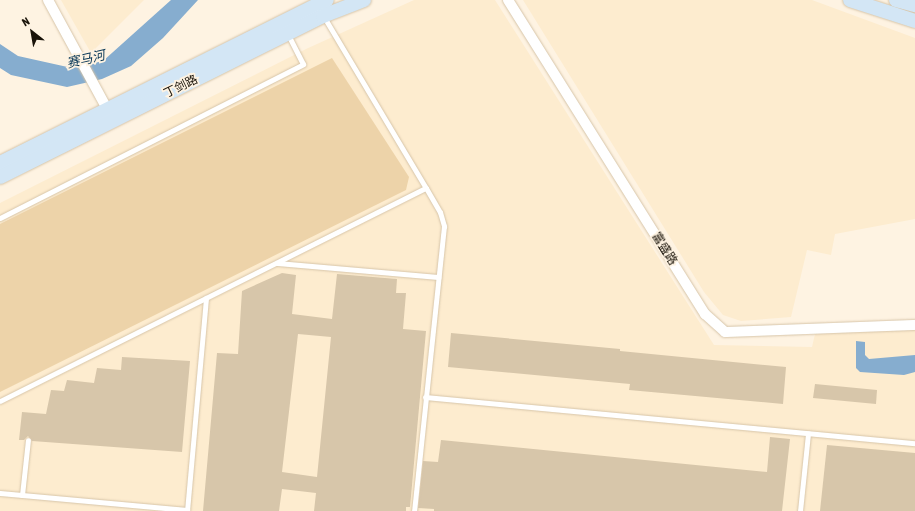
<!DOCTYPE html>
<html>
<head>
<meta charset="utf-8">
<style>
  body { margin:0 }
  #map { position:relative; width:915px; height:511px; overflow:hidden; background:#fef3e2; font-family:"Asap Condensed","Noto Sans SC",sans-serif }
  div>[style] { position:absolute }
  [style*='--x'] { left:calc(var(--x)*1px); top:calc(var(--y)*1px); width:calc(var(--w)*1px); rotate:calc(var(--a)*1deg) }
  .built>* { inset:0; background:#fdeccf }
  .green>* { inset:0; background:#edd3a9 }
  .water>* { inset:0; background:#86adcf }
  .building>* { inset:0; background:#d7c6aa }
  .roads { filter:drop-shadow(0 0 1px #d7c5a9) drop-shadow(0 0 1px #d7c5a9) }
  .service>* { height:5px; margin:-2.5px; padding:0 2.5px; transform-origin:2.5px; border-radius:2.5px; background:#fff }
  .minor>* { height:10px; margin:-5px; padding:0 5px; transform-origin:5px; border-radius:5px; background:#fff }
  .secondary>* { height:14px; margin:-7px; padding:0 7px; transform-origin:7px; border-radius:7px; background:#d3e6f5 }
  span { translate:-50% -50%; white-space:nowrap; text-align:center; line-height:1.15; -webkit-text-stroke:3.5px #fef3e2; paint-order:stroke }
  .street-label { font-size:12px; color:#191309 }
  .water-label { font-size:13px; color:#033354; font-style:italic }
  .north { position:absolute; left:12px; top:12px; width:40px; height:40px; -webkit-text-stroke:3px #fef3e2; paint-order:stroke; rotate:329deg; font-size:11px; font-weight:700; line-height:16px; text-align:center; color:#191309 }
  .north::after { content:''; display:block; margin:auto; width:14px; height:18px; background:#191309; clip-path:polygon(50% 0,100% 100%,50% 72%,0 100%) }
</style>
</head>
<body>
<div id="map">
  <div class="built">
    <i style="clip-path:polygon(61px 0,144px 0,91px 53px)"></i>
    <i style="clip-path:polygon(414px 0,495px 0,714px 345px,812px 347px,815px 334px,915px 328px,915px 511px,0 511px,0 203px,306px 49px)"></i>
    <i style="clip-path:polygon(523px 0,812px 0,915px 38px,915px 219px,835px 234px,831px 255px,807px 250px,791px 317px,741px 321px,723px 315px,704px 292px)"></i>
  </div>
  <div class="green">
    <i style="clip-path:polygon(332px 58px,409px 177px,406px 190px,0 392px,0 224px)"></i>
  </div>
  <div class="water">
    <i style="clip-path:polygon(171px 0,198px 0,163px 38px,131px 66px,102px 79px,67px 87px,11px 75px,0 68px,0 44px,18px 56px,72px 68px,103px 61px)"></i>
    <i style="clip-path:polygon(856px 341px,865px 342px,865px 355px,869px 359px,915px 355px,915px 372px,904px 375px,860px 372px,856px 368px)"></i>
  </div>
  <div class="building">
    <i style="clip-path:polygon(evenodd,282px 273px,296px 275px,292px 314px,332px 319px,337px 274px,397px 279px,396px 293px,406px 293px,403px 329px,426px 331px,410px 507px,406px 507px,406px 511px,314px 511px,316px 493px,282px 489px,279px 511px,203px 511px,217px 353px,238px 354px,242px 291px,282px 273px,298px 334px,331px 337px,317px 477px,282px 472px,298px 334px)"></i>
    <i style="clip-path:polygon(451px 333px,620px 349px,620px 351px,786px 367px,783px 404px,629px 390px,630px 384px,448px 367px)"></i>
    <i style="clip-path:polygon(122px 357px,190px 361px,182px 452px,32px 441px,28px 436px,24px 440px,19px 440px,22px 412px,46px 414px,51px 390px,64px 391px,67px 380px,94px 383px,97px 368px,121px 370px)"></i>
    <i style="clip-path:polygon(815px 384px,877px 390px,876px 404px,813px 398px)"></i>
    <i style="clip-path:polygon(770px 437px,790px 439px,782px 511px,434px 511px,434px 509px,418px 508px,423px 461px,438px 462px,441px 440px,767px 472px)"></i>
    <i style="clip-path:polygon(827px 445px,915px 453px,915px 511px,820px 511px)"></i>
  </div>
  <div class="roads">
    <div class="service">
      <i style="--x:324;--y:17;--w:199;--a:59.2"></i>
      <i style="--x:426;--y:188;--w:28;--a:60"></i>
      <i style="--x:440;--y:212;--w:15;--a:74"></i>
      <i style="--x:444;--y:226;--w:287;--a:96"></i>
      <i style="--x:0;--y:218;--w:340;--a:-26.9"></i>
      <i style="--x:303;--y:64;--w:33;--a:-117"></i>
      <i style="--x:277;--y:263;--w:162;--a:5"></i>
      <i style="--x:425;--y:397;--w:492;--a:5.4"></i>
      <i style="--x:0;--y:401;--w:476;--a:-26.6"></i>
      <i style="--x:0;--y:493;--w:188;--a:5.2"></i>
      <i style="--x:22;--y:495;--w:55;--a:-83.8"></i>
      <i style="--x:187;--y:511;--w:214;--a:-84.9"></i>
      <i style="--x:800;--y:511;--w:78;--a:-84.1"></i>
    </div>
    <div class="minor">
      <i style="--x:48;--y:0;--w:130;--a:61.5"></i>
      <i style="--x:508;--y:0;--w:371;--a:57.9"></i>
      <i style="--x:705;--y:314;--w:27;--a:42"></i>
      <i style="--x:725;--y:332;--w:190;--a:-2.1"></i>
    </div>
    <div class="secondary">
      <i style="--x:850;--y:0;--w:68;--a:17.9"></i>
      <i style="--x:896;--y:0;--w:20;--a:15"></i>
      <i style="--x:0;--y:163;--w:365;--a:-26.5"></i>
      <i style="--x:0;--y:177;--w:361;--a:-26.5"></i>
      <i style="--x:323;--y:16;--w:44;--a:-21.3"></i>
    </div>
  </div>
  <div class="street-label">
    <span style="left:181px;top:87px;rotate:-26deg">丁剑路</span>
    <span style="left:664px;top:249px;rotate:58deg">富盛路</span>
  </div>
  <div class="water-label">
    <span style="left:86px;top:60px;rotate:-13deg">赛马河</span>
  </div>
  <div class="north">N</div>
</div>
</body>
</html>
